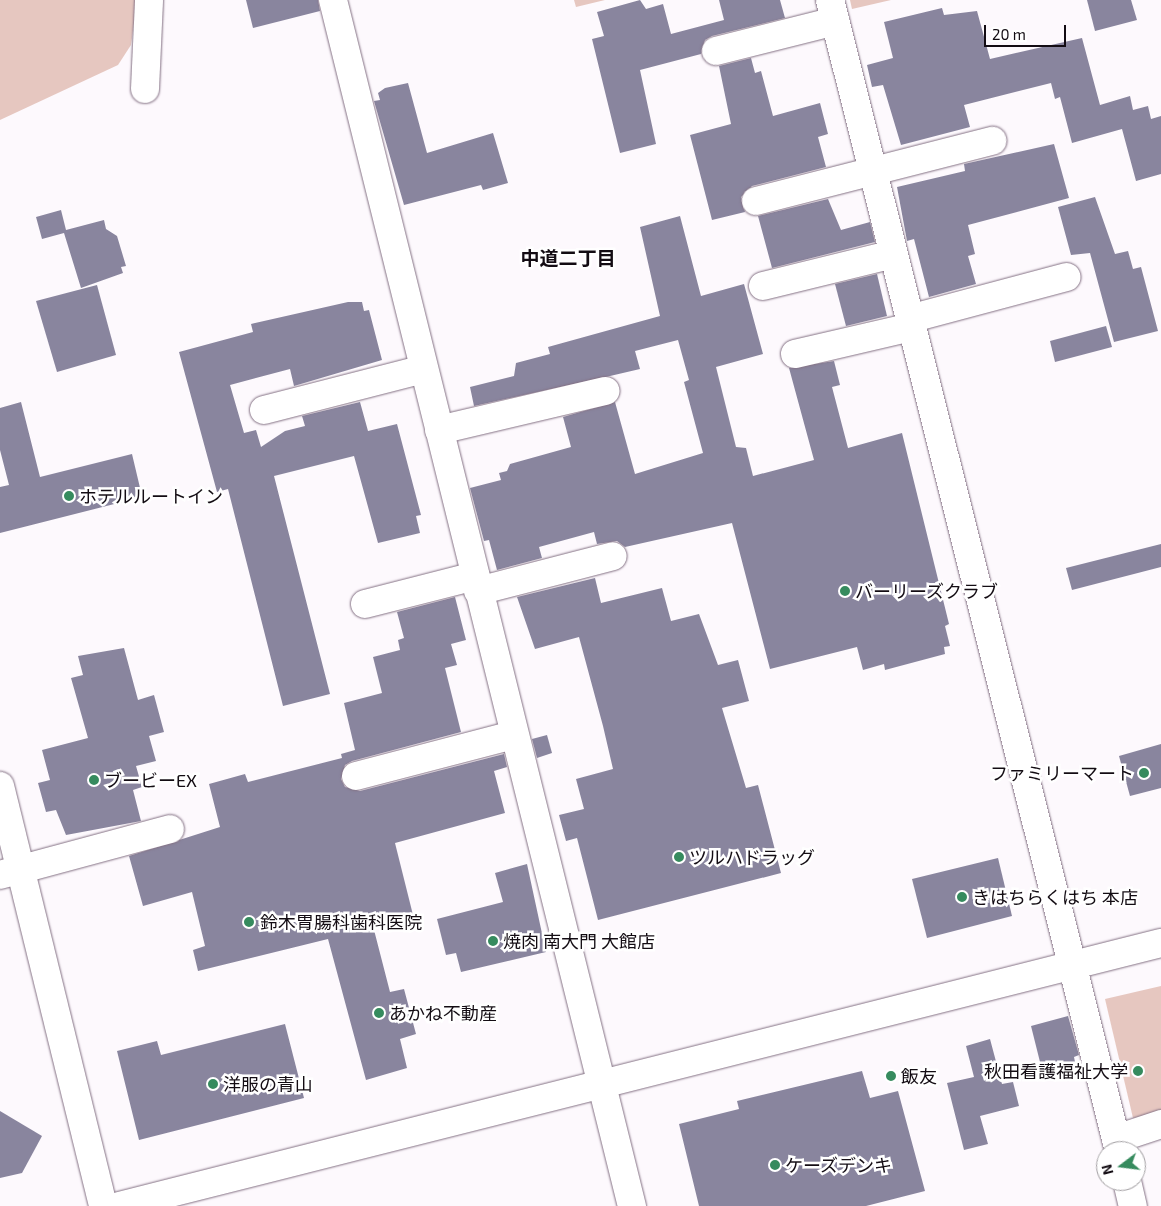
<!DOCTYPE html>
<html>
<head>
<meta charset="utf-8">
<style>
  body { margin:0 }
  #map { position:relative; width:1161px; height:1206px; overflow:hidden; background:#fdf9fd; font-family:"Exo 2","Noto Sans JP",sans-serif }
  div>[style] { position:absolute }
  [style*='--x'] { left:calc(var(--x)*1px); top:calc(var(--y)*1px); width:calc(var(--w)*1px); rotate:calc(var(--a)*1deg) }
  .green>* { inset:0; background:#e6c7c0 }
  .building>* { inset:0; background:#89859e }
  .roads { filter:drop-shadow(0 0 1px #847184) drop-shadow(0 0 1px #847184) }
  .minor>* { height:28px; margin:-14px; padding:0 14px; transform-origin:14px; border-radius:14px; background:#fff }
  .dots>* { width:14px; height:14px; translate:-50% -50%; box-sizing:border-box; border:2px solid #fff; border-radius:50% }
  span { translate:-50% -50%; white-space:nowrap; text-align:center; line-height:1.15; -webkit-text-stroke:5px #fff; paint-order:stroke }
  .poi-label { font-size:18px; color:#130c13 }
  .left { translate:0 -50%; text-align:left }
  .right { translate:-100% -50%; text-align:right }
  .neighbourhood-label { font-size:19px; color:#130c13; font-weight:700 }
  .north { position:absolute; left:1096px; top:1141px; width:50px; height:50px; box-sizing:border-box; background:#fff; border:1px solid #a19ea1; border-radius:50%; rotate:255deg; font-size:14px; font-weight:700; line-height:20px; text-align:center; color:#130c13 }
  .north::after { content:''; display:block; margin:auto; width:18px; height:22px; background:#368b5e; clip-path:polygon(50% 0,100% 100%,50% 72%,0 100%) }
  .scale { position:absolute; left:984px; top:25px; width:82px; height:22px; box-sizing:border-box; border:2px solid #130c13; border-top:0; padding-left:6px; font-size:15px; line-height:18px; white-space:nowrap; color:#130c13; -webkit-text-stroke:4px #fff; paint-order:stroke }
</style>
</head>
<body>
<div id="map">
  <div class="green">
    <i style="clip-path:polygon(0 0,137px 0,131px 45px,118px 65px,0 120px)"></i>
    <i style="clip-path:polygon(574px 0,605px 0,576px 7px)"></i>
    <i style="clip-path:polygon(850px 0,891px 0,852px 9px)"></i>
    <i style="clip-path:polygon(1161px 986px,1161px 1115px,1133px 1118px,1105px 999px)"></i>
  </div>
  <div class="building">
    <i style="clip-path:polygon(246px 0,318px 0,320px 11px,253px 28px)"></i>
    <i style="clip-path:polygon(640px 0,646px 9px,663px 4px,671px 34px,724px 20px,719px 0,780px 0,785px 18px,712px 36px,705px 40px,701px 54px,640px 70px,656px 144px,620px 153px,592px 39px,604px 36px,597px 12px)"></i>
    <i style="clip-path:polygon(1087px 0,1131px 0,1137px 20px,1095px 31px)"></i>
    <i style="clip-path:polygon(942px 8px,944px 15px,977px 11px,990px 59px,1082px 38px,1100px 105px,1130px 96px,1133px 110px,1148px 106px,1151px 119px,1161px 116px,1161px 174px,1136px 181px,1122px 129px,1072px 143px,1060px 97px,1055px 99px,1051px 83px,964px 105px,970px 127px,901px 145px,883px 85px,872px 87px,867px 65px,893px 58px,884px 22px)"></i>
    <i style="clip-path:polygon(751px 58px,755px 73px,761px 71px,773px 116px,820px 103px,828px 134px,818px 137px,826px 167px,752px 186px,741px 197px,745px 212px,712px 220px,690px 135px,731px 124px,719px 66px)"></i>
    <i style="clip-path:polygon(408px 83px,427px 153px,493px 133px,508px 183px,483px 190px,481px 185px,404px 205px,374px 101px,380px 100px,378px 93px,385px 88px)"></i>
    <i style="clip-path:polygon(1054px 144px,1069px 198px,968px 225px,975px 254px,968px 256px,976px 284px,929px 297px,914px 239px,907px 241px,897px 187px,965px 171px,964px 164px)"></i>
    <i style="clip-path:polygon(1095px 197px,1115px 254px,1128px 251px,1133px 269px,1141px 267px,1158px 331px,1114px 342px,1090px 253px,1071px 255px,1058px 207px)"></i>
    <i style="clip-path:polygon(828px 199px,841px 230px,870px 222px,875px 242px,772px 268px,758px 216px)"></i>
    <i style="clip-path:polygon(61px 210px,66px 230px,104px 220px,106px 229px,117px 236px,126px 266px,121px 267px,123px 273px,81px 288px,64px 233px,42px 239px,36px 217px)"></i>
    <i style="clip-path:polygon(680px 216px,701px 296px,744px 284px,763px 354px,716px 367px,736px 447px,746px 448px,753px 476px,814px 460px,789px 368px,834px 361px,840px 385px,832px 387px,848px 448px,902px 433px,949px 624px,945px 626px,950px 646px,944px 647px,945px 654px,885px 670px,884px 664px,863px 670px,857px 647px,770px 669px,732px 523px,625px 547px,617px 541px,597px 544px,594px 532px,539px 547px,542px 558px,497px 570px,489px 540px,484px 541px,470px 488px,501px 480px,499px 473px,507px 471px,510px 464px,571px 447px,563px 417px,615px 402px,635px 474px,703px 453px,684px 382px,689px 380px,678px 340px,635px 351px,640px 369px,610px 376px,474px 406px,470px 387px,514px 376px,516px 363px,550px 354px,548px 347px,660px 316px,640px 227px)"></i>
    <i style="clip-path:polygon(877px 274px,887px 316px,846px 326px,835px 284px)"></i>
    <i style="clip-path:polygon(97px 285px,116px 355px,57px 372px,36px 301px)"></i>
    <i style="clip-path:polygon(348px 302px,362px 302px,364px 311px,369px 310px,382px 360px,294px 386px,290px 369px,230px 385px,244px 433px,256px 430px,261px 447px,285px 431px,305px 426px,302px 416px,360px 402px,368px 431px,397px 424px,421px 515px,416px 516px,420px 533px,378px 543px,354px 456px,274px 476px,330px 694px,283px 706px,228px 489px,217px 492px,179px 352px,253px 332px,251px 324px)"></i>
    <i style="clip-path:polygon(1106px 326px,1112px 347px,1055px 362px,1050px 341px)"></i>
    <i style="clip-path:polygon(21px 402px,40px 477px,132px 454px,141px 492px,138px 498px,0 533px,0 487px,9px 485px,0 450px,0 408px)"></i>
    <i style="clip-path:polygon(1161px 544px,1161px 567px,1072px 590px,1066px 568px)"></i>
    <i style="clip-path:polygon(595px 578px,601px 603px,662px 588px,671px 621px,699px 614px,718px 665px,738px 660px,749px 701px,722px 708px,746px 788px,758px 785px,781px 873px,598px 920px,577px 838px,566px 841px,559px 815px,584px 809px,576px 779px,613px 769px,603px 726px,579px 637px,535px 649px,517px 597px)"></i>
    <i style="clip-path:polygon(455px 597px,466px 640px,451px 644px,457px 665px,445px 668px,461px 732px,352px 761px,345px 765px,341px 779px,345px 787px,360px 791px,504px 754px,507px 767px,494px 771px,505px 813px,395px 843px,413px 915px,373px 926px,390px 992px,404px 989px,416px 1034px,400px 1039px,407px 1068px,366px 1080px,328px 939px,198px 971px,193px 950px,205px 946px,192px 892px,143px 906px,129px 856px,220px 827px,209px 784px,245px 774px,248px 782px,342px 758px,341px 754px,355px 750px,344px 703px,382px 693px,373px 657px,400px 650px,398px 640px,404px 638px,397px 612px)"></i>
    <i style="clip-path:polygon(124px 648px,138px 700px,154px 695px,164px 732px,149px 736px,156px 761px,136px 766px,142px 787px,133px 790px,141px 821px,66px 835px,56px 810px,46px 812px,38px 783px,50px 780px,42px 750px,88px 738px,71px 678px,83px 675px,78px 656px)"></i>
    <i style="clip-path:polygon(547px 735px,552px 753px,537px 758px,532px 739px)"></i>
    <i style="clip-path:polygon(1161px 744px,1161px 788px,1130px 796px,1119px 756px)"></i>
    <i style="clip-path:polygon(998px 858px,1012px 916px,927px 938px,912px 879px)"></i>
    <i style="clip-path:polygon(527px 864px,546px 952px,461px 972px,456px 953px,446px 955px,437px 919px,503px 902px,495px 873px)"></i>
    <i style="clip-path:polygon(1068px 1016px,1079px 1055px,1074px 1057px,1075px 1062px,1042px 1070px,1031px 1026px)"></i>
    <i style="clip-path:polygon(285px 1024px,304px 1098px,139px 1140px,117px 1051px,157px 1041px,161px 1055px)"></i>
    <i style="clip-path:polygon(990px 1039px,1002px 1084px,1013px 1082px,1019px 1106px,980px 1116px,988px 1144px,964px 1150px,947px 1083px,974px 1077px,966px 1046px)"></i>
    <i style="clip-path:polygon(862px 1071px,870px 1098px,898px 1091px,925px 1191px,866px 1206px,699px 1206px,679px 1124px,739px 1109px,737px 1101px)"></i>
    <i style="clip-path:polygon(0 1111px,42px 1136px,22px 1173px,0 1178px)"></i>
  </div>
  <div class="roads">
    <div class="minor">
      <i style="--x:333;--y:0;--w:1243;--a:76.08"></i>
      <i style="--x:830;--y:0;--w:1187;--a:75.91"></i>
      <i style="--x:716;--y:51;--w:123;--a:-14.1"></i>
      <i style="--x:145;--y:89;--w:89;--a:-87.4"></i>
      <i style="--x:756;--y:201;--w:244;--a:-14.3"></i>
      <i style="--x:763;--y:286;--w:134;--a:-13.8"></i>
      <i style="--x:909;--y:319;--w:163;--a:-14.9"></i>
      <i style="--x:795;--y:354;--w:119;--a:-13.1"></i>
      <i style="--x:264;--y:410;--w:165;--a:-14.4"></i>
      <i style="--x:439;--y:430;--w:171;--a:-13.2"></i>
      <i style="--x:478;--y:591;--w:139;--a:-14.5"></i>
      <i style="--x:365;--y:604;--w:114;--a:-14.3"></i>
      <i style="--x:356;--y:776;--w:162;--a:-14.6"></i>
      <i style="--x:0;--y:786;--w:432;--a:76.2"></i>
      <i style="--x:0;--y:875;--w:176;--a:-15.1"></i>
      <i style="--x:1116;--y:1139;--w:47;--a:-18.4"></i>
      <i style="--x:1127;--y:1181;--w:26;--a:77"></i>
      <i style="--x:119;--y:1206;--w:1075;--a:-14.17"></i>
    </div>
  </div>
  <div class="dots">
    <i style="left:69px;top:496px;background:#368b5e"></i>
    <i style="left:845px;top:591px;background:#368b5e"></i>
    <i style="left:1144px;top:773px;background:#368b5e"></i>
    <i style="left:94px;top:780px;background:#368b5e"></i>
    <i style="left:679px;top:857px;background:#368b5e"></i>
    <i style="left:962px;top:897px;background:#368b5e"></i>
    <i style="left:249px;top:922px;background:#368b5e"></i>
    <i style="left:493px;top:941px;background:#368b5e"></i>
    <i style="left:379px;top:1013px;background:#368b5e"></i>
    <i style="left:1138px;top:1071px;background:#368b5e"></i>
    <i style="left:891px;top:1076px;background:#368b5e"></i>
    <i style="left:213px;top:1084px;background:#368b5e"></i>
    <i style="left:775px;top:1165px;background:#368b5e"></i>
  </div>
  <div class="poi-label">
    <span class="left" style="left:79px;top:496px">ホテルルートイン</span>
    <span class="left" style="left:855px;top:591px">バーリーズクラブ</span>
    <span class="right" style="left:1134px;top:773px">ファミリーマート</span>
    <span class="left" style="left:104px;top:780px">ブービーEX</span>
    <span class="left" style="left:689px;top:857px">ツルハドラッグ</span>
    <span class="left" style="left:972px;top:897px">きはちらくはち 本店</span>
    <span class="left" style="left:260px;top:922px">鈴木胃腸科歯科医院</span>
    <span class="left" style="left:503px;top:941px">焼肉 南大門 大館店</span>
    <span class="left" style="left:389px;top:1013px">あかね不動産</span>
    <span class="right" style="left:1128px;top:1071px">秋田看護福祉大学</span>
    <span class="left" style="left:901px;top:1076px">飯友</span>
    <span class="left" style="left:223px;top:1084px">洋服の青山</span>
    <span class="left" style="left:785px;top:1165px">ケーズデンキ</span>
  </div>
  <div class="neighbourhood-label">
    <span style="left:568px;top:258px">中道二丁目</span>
  </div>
  <div class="north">N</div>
  <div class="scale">20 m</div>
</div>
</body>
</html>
